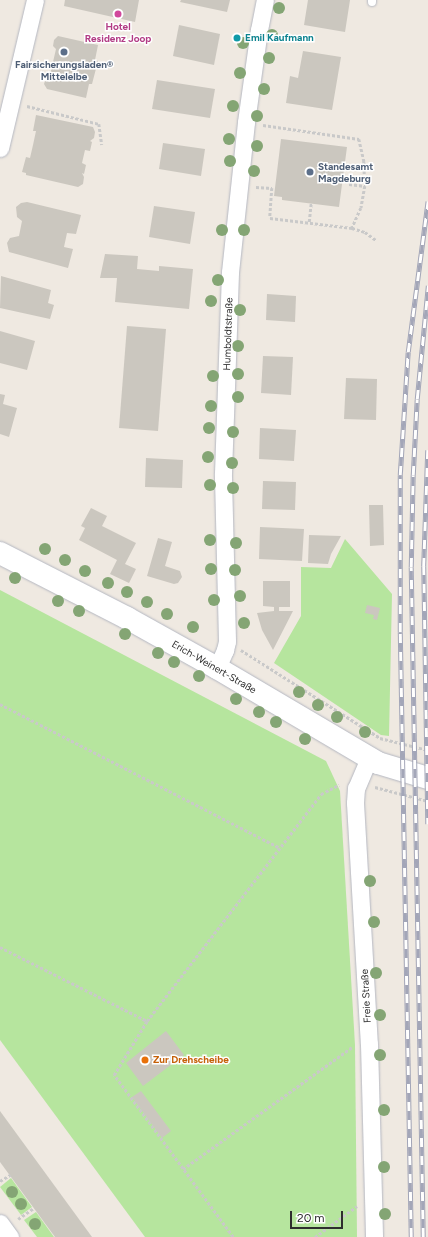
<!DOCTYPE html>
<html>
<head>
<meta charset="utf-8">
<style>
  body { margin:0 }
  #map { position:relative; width:428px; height:1237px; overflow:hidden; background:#efe9e1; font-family:Figtree,sans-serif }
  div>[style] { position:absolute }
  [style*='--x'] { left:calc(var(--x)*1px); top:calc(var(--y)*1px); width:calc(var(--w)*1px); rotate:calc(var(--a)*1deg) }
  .green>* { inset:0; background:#b6e59e }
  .building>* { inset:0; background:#cbc7bf }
  .path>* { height:2.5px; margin-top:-1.25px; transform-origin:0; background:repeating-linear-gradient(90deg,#c9c9c9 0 3px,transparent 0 5px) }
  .roads { filter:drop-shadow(0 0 1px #b4b7c1) drop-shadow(0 0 1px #b4b7c1) }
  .service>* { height:8px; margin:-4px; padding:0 4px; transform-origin:4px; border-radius:4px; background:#fff }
  .minor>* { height:17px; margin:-8.5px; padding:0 8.5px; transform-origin:8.5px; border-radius:8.5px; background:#fff }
  .secondary>* { height:22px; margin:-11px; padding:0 11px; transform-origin:11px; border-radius:11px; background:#fff }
  .rail>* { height:4.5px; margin-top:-2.25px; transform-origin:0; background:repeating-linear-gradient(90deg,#fff 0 9px,#a3a6b8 0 18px); box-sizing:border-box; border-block:1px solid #a3a6b8 }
  .trees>* { width:12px; height:12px; margin:-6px; border-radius:50%; background:#84a574 }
  .dots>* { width:11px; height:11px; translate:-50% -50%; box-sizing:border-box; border:2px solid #fff; border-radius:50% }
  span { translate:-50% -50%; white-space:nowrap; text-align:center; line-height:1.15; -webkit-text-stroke:3px #fff; paint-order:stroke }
  .hotel-label { font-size:10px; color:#b23c85; font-weight:700 }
  .culture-label { font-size:10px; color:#0d838f; font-weight:700 }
  .left { translate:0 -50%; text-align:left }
  .service-label { font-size:10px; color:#4e5e75; font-weight:700 }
  .street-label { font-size:10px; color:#2e2e2e }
  .food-label { font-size:10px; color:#c56008; font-weight:700 }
  .scale { position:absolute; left:290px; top:1211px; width:53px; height:18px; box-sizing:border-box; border:2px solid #2e2e2e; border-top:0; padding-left:5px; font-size:12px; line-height:14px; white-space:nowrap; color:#2e2e2e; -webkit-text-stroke:3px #fff; paint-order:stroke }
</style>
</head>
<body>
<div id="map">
  <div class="green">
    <i style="clip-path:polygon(345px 539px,392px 594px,389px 736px,381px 735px,274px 663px,301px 616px,301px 567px,331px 568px)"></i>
    <i style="clip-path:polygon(0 590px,326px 761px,340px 791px,355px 1045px,357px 1237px,145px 1237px,0 1040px)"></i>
    <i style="clip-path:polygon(11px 1178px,32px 1207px,21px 1215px,0 1187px)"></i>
    <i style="clip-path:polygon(36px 1212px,54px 1237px,37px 1237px,24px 1220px)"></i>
  </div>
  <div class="building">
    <i style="clip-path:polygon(65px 0,139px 0,135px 22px,64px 6px)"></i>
    <i style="clip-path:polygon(181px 0,230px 0,227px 12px,180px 2px)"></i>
    <i style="clip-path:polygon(308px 0,350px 0,345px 32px,304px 25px)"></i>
    <i style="clip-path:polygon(179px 25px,220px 34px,214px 65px,173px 56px)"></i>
    <i style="clip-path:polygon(58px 36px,98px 45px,95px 60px,98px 61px,92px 84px,89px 84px,86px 98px,47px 89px,44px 84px,46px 78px,50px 75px,56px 49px,53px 46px,54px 40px)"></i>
    <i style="clip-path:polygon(303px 51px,341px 57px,332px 110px,286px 103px,290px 76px,298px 78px)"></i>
    <i style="clip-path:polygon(157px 80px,215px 89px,210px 118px,152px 109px)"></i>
    <i style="clip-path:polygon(36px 115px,93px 127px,95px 132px,94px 138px,90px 141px,92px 142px,90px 151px,85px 150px,82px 163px,86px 165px,84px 174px,82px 173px,84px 177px,83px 184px,78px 187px,26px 175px,26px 173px,22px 172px,26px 157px,30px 158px,33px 145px,36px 131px,33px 131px)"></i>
    <i style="clip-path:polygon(281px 139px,347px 147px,339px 207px,282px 200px,282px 197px,274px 196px)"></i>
    <i style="clip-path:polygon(163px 143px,205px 149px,201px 176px,159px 169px)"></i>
    <i style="clip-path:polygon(27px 202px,81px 215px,76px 234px,67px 233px,64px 247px,73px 249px,68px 268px,9px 252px,7px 243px,10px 238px,19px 236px,22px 221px,17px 217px,16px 207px,21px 203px)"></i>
    <i style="clip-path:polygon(154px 206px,195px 212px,190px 244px,149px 237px)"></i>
    <i style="clip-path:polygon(105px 254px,138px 256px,137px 269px,159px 271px,159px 266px,193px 269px,189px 309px,115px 302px,117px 278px,100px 278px)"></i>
    <i style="clip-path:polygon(1px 276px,51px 290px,48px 303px,54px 305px,50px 319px,0 308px)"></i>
    <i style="clip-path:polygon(267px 294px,296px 296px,295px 322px,266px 320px)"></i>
    <i style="clip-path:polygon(127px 326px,166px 329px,158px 431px,119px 428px)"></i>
    <i style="clip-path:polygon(0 331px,35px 341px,27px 370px,0 363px)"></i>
    <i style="clip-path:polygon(263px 356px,293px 357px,291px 395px,261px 393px)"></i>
    <i style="clip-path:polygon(346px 378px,377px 379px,376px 420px,344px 419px)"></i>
    <i style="clip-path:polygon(0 394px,5px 395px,3px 404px,17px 408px,9px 437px,0 434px)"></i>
    <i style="clip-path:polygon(260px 428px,296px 430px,294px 461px,259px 459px)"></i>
    <i style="clip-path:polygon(146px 458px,183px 460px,182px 488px,145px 487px)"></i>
    <i style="clip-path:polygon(263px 481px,296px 482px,295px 510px,262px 509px)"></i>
    <i style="clip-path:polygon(369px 505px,383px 505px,384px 545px,370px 546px)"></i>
    <i style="clip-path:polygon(91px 508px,107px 516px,102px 526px,136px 543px,125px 564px,136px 569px,129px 583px,110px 574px,117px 560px,79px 540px,85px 528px,81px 526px)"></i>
    <i style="clip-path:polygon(260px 527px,304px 529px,302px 561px,259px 559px)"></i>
    <i style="clip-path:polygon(309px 535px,341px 536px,331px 554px,328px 564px,308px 563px)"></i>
    <i style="clip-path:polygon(158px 538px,172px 542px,165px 566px,180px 571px,182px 577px,178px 583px,174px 584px,147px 576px)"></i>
    <i style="clip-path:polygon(263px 581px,290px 581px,290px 607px,279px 607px,279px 611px,293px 611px,273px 650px,262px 630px,257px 613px,274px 611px,274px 607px,263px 606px)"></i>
    <i style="clip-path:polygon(367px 605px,380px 608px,377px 620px,373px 619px,374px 615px,365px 613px)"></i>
    <i style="clip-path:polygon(166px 1031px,184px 1055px,143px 1086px,126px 1063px)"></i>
    <i style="clip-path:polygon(141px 1091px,171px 1131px,162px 1138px,132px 1097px)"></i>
    <i style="clip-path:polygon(0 1111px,92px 1237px,55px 1237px,0 1162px)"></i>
  </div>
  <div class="path">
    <i style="--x:27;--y:106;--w:74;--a:14"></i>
    <i style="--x:99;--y:124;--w:21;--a:82"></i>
    <i style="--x:263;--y:125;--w:97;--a:8.3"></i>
    <i style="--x:359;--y:139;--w:23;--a:77"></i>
    <i style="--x:364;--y:161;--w:25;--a:88"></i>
    <i style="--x:365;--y:186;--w:22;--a:100"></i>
    <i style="--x:361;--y:208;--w:22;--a:114"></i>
    <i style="--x:349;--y:184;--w:16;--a:7"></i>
    <i style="--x:256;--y:187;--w:16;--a:4"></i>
    <i style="--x:272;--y:188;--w:30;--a:94"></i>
    <i style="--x:270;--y:218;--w:83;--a:7"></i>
    <i style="--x:352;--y:228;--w:14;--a:17"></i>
    <i style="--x:365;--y:232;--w:14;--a:36"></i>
    <i style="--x:309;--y:222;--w:19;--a:-84"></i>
    <i style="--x:241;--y:650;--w:165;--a:32.3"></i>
    <i style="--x:380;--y:738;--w:49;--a:14"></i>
    <i style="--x:0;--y:704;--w:315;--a:27.2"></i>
    <i style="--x:375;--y:787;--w:55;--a:14.8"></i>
    <i style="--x:0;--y:947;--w:165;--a:26.7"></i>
    <i style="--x:183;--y:1169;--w:208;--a:-35.8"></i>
    <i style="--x:0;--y:1181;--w:12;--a:-31"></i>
    <i style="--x:18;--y:1219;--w:19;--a:-35"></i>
    <i style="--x:233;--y:1237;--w:201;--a:-126.3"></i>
    <i style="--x:114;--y:1075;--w:63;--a:-58.6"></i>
    <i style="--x:147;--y:1021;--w:286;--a:-52.5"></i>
    <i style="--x:321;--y:794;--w:20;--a:-27"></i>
    <i style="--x:315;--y:1237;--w:52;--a:-36.4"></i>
  </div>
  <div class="roads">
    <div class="service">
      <i style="--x:372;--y:2;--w:2;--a:-90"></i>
    </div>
    <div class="minor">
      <i style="--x:0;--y:148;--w:152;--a:-76.7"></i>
      <i style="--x:217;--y:668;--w:20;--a:-66"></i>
      <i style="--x:225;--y:650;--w:9;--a:-77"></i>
      <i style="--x:227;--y:641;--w:168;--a:-91.4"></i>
      <i style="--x:223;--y:473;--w:201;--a:-88"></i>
      <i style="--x:230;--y:272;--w:151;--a:-83.9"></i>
      <i style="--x:246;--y:122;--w:93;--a:-82"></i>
      <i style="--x:259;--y:30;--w:31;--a:-79"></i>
      <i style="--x:369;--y:758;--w:33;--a:113"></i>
      <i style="--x:356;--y:788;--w:15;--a:94"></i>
      <i style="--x:355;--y:803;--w:241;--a:86.7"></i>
      <i style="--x:369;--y:1044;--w:193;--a:88.5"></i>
      <i style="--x:0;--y:1223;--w:17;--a:54"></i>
    </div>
    <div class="secondary">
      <i style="--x:0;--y:553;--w:143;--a:27.1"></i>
      <i style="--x:127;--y:618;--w:103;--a:29.1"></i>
      <i style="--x:217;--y:668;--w:187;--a:30.5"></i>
      <i style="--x:378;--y:763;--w:52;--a:16.7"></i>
    </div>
  </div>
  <div class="rail">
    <i style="--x:428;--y:450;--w:116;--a:92"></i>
    <i style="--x:424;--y:566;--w:258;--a:89.1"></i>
    <i style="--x:411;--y:1237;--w:605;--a:-91.04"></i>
    <i style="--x:400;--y:632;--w:157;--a:-90"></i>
    <i style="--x:400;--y:475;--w:123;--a:-86.3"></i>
    <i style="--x:408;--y:352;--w:152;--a:-82.5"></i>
    <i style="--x:423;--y:1237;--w:670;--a:-91.03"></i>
    <i style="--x:411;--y:567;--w:92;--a:-88.8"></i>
    <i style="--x:413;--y:475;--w:76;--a:-87"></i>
    <i style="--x:417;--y:399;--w:114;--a:-84.4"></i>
  </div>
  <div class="trees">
    <i style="left:279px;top:8px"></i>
    <i style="left:272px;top:35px"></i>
    <i style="left:243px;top:43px"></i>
    <i style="left:269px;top:58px"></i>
    <i style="left:240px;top:73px"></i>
    <i style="left:264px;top:89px"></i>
    <i style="left:233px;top:106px"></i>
    <i style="left:257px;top:116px"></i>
    <i style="left:229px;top:139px"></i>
    <i style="left:257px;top:146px"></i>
    <i style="left:230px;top:161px"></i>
    <i style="left:254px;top:171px"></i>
    <i style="left:222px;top:230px"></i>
    <i style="left:244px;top:230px"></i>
    <i style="left:218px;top:280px"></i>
    <i style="left:211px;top:301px"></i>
    <i style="left:240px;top:310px"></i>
    <i style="left:238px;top:346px"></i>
    <i style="left:238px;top:374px"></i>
    <i style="left:213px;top:376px"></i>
    <i style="left:238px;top:397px"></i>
    <i style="left:211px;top:406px"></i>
    <i style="left:209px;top:428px"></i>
    <i style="left:233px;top:432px"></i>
    <i style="left:208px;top:457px"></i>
    <i style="left:232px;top:463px"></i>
    <i style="left:210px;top:485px"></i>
    <i style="left:233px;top:488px"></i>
    <i style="left:210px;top:540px"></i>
    <i style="left:236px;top:543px"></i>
    <i style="left:45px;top:549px"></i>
    <i style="left:65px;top:560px"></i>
    <i style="left:211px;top:569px"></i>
    <i style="left:235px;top:570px"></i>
    <i style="left:85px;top:571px"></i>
    <i style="left:15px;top:578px"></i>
    <i style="left:108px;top:583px"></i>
    <i style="left:127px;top:592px"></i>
    <i style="left:240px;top:596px"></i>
    <i style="left:214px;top:600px"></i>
    <i style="left:58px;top:601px"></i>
    <i style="left:147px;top:602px"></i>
    <i style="left:79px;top:611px"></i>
    <i style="left:167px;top:614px"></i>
    <i style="left:244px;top:623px"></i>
    <i style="left:193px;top:627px"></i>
    <i style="left:125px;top:634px"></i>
    <i style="left:158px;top:653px"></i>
    <i style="left:174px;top:662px"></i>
    <i style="left:199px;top:676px"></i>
    <i style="left:299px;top:692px"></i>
    <i style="left:236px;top:699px"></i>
    <i style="left:318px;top:705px"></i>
    <i style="left:259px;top:712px"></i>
    <i style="left:337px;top:717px"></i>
    <i style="left:276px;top:722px"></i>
    <i style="left:365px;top:732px"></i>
    <i style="left:305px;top:739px"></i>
    <i style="left:370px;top:881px"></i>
    <i style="left:374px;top:922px"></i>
    <i style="left:376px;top:973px"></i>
    <i style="left:380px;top:1015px"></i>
    <i style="left:380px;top:1055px"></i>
    <i style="left:384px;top:1110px"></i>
    <i style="left:384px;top:1167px"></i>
    <i style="left:12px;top:1192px"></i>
    <i style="left:21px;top:1204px"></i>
    <i style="left:385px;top:1214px"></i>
    <i style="left:35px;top:1224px"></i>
  </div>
  <div class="dots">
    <i style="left:118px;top:14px;background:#d1479c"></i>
    <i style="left:237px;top:38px;background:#0f9aa8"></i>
    <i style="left:64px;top:52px;background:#5c6f8a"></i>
    <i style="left:310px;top:172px;background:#5c6f8a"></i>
    <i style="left:145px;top:1060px;background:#e8710a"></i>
  </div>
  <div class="hotel-label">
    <span style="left:118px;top:32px">Hotel<br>Residenz Joop</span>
  </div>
  <div class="culture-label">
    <span class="left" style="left:245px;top:38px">Emil Kaufmann</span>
  </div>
  <div class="service-label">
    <span style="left:64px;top:70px">Fairsicherungsladen®<br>Mittelelbe</span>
    <span class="left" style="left:318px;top:172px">Standesamt<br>Magdeburg</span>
  </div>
  <div class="street-label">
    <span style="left:228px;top:334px;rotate:-88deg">Humboldtstraße</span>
    <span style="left:214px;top:667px;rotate:30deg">Erich-Weinert-Straße</span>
    <span style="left:366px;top:996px;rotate:-93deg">Freie Straße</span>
  </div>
  <div class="food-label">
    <span class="left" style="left:153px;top:1060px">Zur Drehscheibe</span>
  </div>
  <div class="scale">20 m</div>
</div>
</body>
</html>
